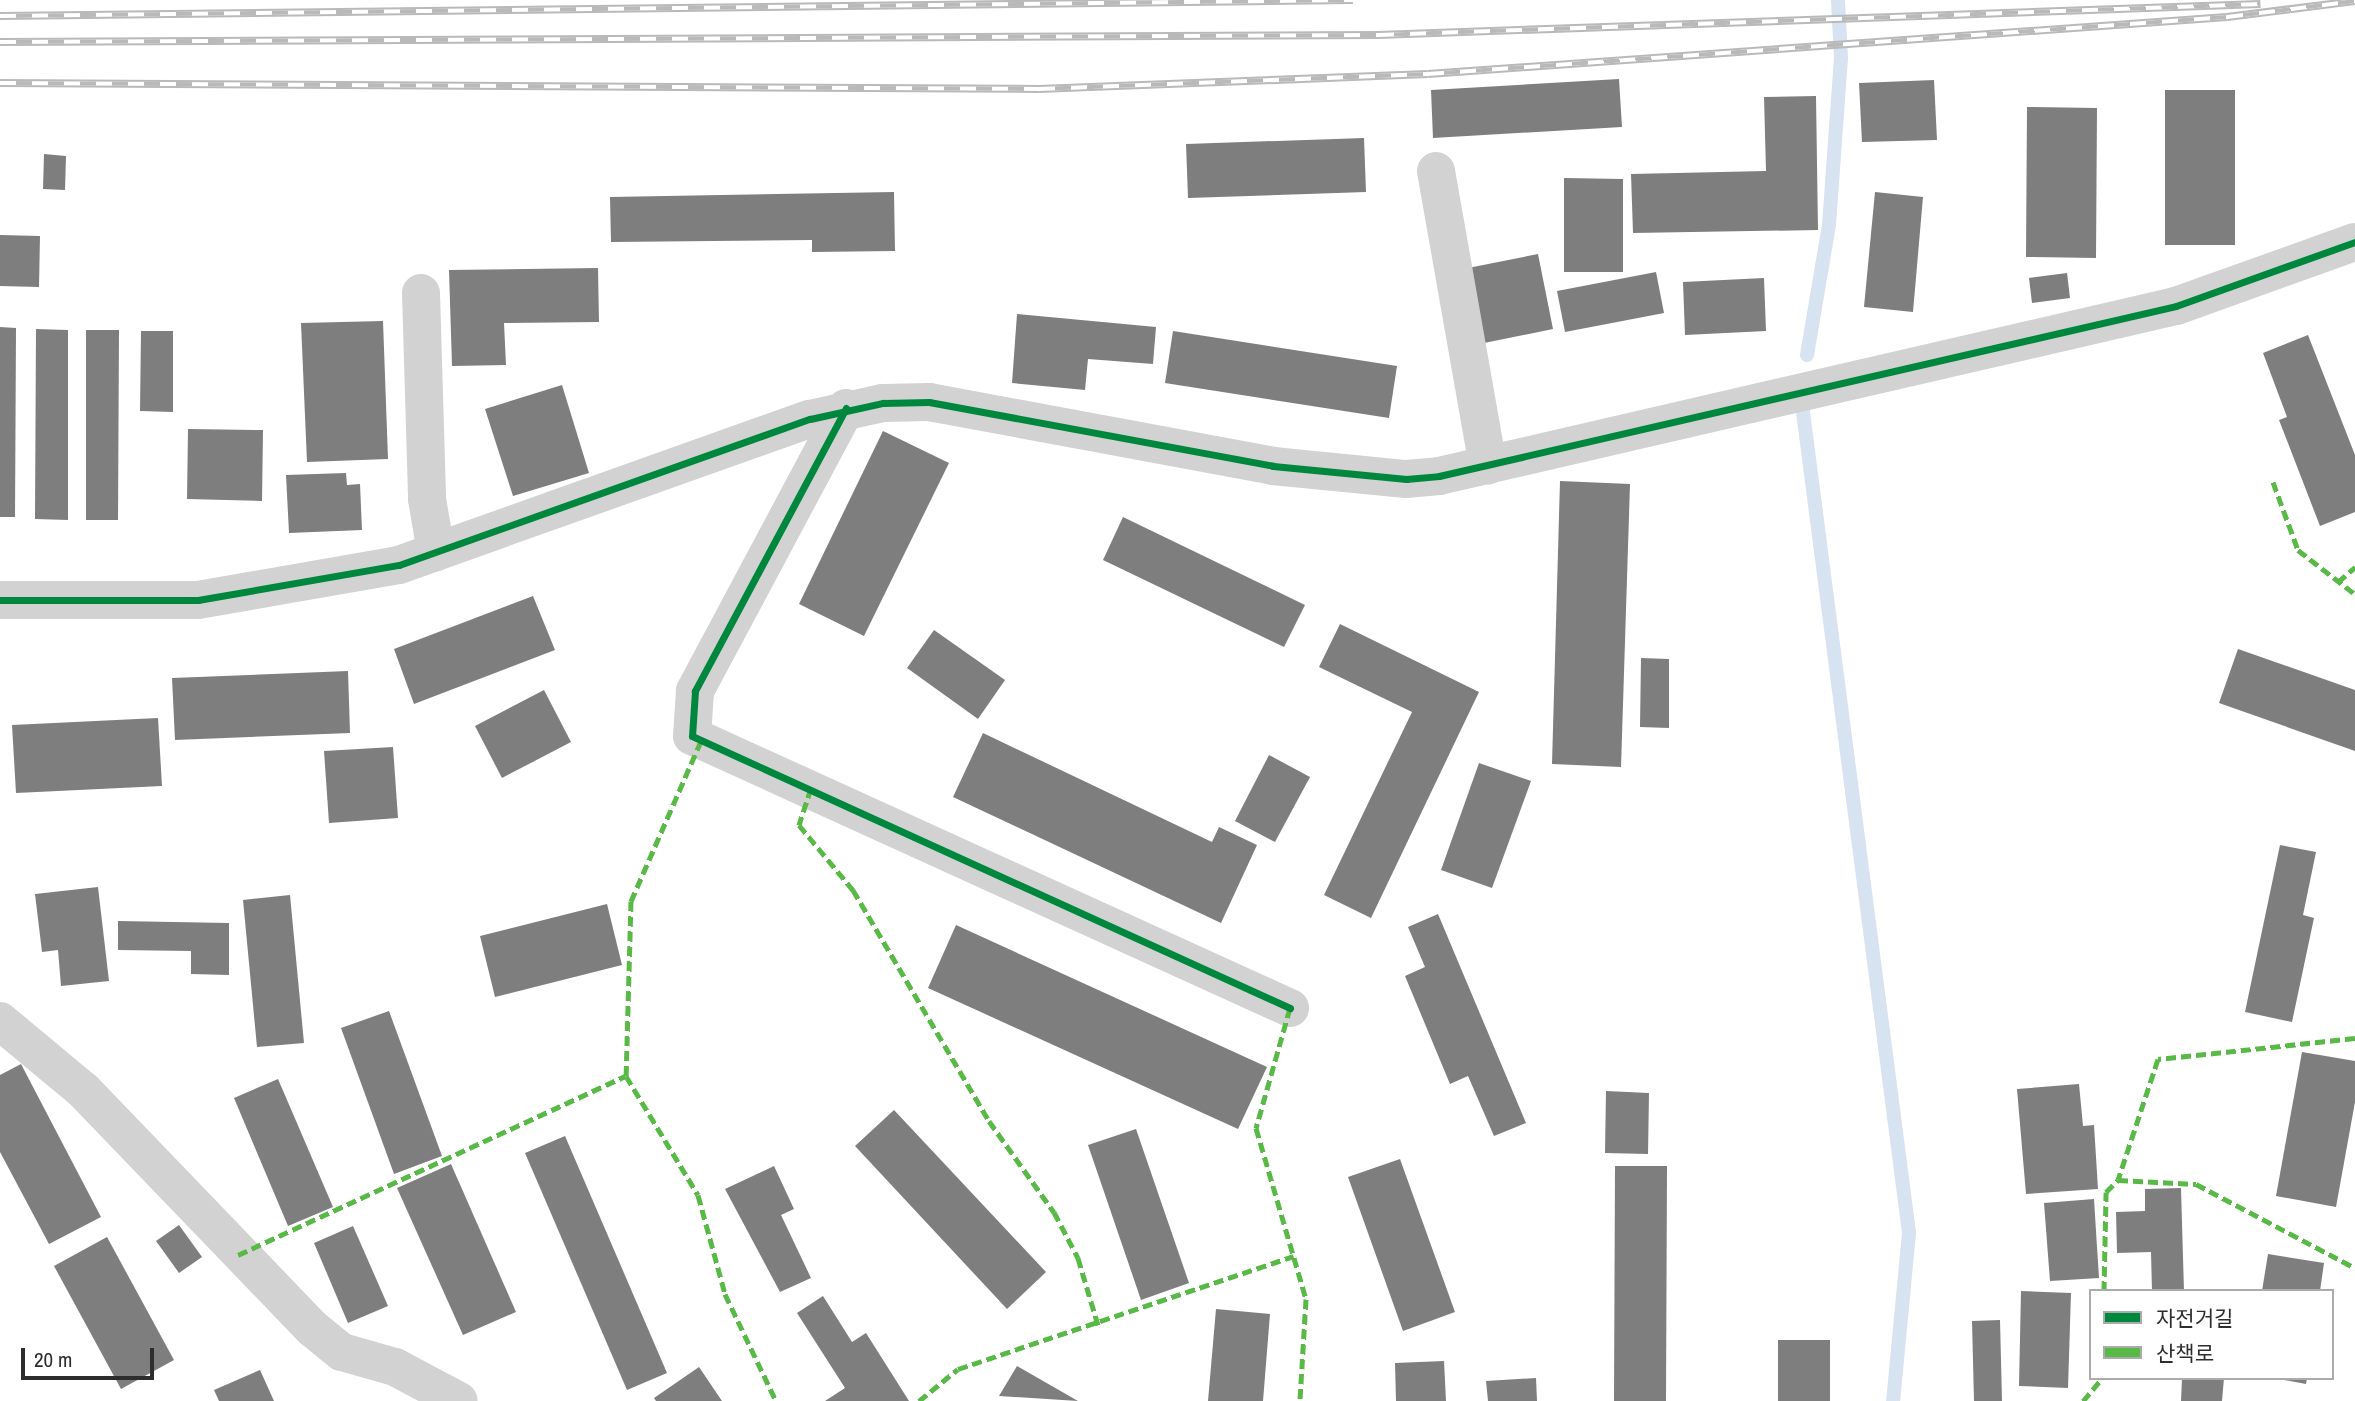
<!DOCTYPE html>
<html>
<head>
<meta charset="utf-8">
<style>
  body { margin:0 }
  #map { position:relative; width:2355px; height:1401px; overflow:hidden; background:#fff; font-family:"Archivo Narrow","Noto Sans KR",sans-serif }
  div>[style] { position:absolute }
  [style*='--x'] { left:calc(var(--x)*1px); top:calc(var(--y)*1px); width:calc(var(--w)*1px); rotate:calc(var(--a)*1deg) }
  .stream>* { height:14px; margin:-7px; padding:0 7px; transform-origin:7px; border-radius:7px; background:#d7e3f1 }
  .building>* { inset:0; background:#7e7e7e }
  .minor>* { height:38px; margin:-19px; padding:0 19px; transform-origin:19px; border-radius:19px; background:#d2d2d2 }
  .rail>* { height:8px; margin-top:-4px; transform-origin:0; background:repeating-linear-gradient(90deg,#fff 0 16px,#b9b9b9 0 32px); box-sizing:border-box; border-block:2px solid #b9b9b9 }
  .quiet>* { height:5px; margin-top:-2.5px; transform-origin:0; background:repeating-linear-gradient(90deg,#58b947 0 10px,transparent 0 15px) }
  .cycleway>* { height:7px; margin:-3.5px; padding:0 3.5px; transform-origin:3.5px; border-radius:3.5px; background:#00873e }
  span { translate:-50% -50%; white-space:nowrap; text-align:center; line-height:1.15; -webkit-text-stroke:7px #fff; paint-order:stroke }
  .legend { position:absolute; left:2089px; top:1289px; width:245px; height:91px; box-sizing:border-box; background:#fff; border:2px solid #ababab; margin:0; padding:9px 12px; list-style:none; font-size:21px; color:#2d2d2d }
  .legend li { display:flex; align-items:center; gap:14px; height:35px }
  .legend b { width:35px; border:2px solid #ababab }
  .scale { position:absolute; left:21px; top:1348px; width:133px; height:32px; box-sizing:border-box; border:4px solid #2d2d2d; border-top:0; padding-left:9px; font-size:21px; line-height:24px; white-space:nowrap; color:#2d2d2d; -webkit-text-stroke:5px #fff; paint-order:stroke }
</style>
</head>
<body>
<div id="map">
  <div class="stream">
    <i style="--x:1807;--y:355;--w:132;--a:-80.4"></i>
    <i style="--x:1829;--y:225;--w:167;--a:-85.9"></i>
    <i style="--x:1841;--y:58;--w:58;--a:-93"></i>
    <i style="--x:1803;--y:412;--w:828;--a:82.64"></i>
    <i style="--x:1909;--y:1233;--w:169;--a:95.4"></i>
  </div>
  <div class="building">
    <i style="clip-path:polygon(1619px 79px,1622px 127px,1433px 138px,1431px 90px)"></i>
    <i style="clip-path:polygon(1934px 80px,1937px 140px,1862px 142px,1859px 83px)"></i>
    <i style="clip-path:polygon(2165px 90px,2235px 90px,2235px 245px,2165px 245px)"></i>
    <i style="clip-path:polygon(1816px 96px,1818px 230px,1633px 233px,1631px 174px,1766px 171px,1764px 97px)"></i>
    <i style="clip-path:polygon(2027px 107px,2097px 108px,2096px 258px,2026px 257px)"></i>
    <i style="clip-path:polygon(1364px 138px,1366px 192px,1188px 198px,1186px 144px)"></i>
    <i style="clip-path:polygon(44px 154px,66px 156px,65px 190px,43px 189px)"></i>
    <i style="clip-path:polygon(1564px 178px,1623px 179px,1623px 272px,1564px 272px)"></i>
    <i style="clip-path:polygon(894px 192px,895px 251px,812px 252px,812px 240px,611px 242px,610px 197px)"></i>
    <i style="clip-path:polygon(1875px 192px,1923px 197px,1913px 312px,1864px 307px)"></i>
    <i style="clip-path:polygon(0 235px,40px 236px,39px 287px,0 286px)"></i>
    <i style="clip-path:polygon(1538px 254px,1553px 329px,1484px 343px,1468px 268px)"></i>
    <i style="clip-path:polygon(598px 268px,599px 322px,504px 323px,506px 365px,452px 366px,449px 270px)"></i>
    <i style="clip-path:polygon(1656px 272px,1664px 313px,1565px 332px,1557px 291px)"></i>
    <i style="clip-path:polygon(2067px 273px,2070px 298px,2032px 303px,2029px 278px)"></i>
    <i style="clip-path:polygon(1764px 278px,1766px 331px,1685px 335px,1683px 282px)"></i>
    <i style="clip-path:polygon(1017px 314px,1156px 327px,1153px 364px,1088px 359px,1085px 390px,1012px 383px)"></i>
    <i style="clip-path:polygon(383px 321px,388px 459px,307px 462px,301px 323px)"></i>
    <i style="clip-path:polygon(0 327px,16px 328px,15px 517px,0 517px)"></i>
    <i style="clip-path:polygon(36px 329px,68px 330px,68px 520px,35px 519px)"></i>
    <i style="clip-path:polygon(86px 330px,119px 330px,118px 520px,86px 520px)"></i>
    <i style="clip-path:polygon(141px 331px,173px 331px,173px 412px,140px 411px)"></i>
    <i style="clip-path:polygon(1173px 331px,1397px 366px,1389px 418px,1165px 383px)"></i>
    <i style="clip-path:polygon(2308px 335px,2355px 455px,2355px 512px,2320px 526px,2279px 420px,2287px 417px,2263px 353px)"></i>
    <i style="clip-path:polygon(562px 385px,589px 473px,513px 496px,485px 409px)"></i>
    <i style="clip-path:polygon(188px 429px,263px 430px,262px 501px,187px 499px)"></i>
    <i style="clip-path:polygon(883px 431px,949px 463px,864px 636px,799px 604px)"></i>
    <i style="clip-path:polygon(346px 473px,347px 485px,360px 484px,362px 530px,289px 533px,286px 475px)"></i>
    <i style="clip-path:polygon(1560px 481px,1630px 484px,1621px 767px,1552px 764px)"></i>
    <i style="clip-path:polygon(1123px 517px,1305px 605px,1284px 647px,1103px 560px)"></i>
    <i style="clip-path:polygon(533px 596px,555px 650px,414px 704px,394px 649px)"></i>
    <i style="clip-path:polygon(1340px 624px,1479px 692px,1371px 918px,1324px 895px,1412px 712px,1319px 667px)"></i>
    <i style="clip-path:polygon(934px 630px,1005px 680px,978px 719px,907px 668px)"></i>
    <i style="clip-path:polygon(2238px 649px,2355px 690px,2355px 751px,2219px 703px)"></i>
    <i style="clip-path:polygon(1641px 658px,1669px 659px,1669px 728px,1640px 727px)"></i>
    <i style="clip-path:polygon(348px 671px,350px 733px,175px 740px,172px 678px)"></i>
    <i style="clip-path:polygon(544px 690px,571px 742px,502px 778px,475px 726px)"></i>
    <i style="clip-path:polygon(158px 718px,162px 786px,16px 793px,12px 725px)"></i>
    <i style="clip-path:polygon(983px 733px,1212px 842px,1219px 827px,1257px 845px,1221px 923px,953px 797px)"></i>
    <i style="clip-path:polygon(393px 747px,398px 818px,329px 823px,324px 751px)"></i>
    <i style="clip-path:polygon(1269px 755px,1310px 777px,1275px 842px,1235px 821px)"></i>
    <i style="clip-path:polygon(1479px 763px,1531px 781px,1492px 888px,1441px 870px)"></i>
    <i style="clip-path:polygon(2280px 845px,2316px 852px,2303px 915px,2314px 918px,2292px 1022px,2245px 1012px)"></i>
    <i style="clip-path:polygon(98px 887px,109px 981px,61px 986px,58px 950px,42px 952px,35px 894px)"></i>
    <i style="clip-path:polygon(290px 895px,304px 1043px,257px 1047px,243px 900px)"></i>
    <i style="clip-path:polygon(607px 904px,622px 965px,495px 997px,480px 936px)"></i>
    <i style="clip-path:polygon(1438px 914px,1526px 1123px,1494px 1136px,1468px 1076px,1450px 1084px,1405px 976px,1425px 967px,1408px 927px)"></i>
    <i style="clip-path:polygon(118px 921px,229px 923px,229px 975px,191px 974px,191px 951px,118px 950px)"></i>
    <i style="clip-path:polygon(956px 925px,1267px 1067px,1238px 1129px,928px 988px)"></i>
    <i style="clip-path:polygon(389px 1011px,442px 1156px,394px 1174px,341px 1028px)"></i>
    <i style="clip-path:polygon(2302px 1052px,2355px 1061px,2355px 1102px,2336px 1207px,2276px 1196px)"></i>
    <i style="clip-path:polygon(21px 1064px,101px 1217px,49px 1244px,0 1152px,0 1075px)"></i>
    <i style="clip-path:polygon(278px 1079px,333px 1207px,288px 1226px,234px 1098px)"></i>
    <i style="clip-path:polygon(2079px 1084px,2083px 1126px,2094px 1125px,2098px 1189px,2026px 1194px,2017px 1089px)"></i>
    <i style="clip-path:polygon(1606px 1091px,1649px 1093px,1648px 1154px,1605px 1153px)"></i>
    <i style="clip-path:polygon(894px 1110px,1046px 1272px,1007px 1309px,855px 1146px)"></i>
    <i style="clip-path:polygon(1136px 1129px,1189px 1283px,1141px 1300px,1088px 1145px)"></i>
    <i style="clip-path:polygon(565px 1136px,667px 1373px,627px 1390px,525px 1153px)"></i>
    <i style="clip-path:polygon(1400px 1159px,1455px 1312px,1403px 1331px,1348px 1177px)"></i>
    <i style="clip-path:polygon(451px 1164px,516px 1312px,463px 1335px,397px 1188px)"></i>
    <i style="clip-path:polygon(774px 1166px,794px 1209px,781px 1215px,811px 1278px,780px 1292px,725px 1189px)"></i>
    <i style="clip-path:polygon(1615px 1166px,1667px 1166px,1666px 1401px,1614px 1401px)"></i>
    <i style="clip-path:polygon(2181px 1188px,2184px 1291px,2152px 1291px,2151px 1252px,2117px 1253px,2116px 1212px,2145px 1211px,2145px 1189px)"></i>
    <i style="clip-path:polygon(2094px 1199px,2099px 1278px,2050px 1281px,2044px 1203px)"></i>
    <i style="clip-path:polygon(179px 1225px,202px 1257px,179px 1273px,156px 1241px)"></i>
    <i style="clip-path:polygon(353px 1226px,388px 1306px,348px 1323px,314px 1243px)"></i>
    <i style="clip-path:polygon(107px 1237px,174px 1360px,121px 1389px,54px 1266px)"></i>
    <i style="clip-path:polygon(2268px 1254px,2324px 1263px,2320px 1291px,2262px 1291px)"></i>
    <i style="clip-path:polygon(2021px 1291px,2071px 1293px,2068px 1388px,2019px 1386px)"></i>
    <i style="clip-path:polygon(823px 1296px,852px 1342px,866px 1333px,909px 1401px,825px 1401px,845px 1388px,797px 1313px)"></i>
    <i style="clip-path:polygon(1216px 1309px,1270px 1314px,1263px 1401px,1208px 1401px)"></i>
    <i style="clip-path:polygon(2000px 1320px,2002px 1401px,1974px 1401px,1972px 1321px)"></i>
    <i style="clip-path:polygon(1778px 1340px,1830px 1340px,1830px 1401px,1778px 1401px)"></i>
    <i style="clip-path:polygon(1444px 1361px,1446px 1401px,1396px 1401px,1395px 1363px)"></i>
    <i style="clip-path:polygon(1017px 1366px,1078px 1401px,999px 1396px)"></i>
    <i style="clip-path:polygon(699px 1367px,722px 1401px,656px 1401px,654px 1398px)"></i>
    <i style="clip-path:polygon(260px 1370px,274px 1401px,219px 1401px,214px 1390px)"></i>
    <i style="clip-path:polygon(1536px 1378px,1537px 1401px,1488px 1401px,1486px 1381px)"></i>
    <i style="clip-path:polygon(2182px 1378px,2224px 1378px,2222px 1401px,2181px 1401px)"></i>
    <i style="clip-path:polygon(2274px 1378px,2307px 1378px,2306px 1384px)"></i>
  </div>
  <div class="minor">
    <i style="--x:1436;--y:171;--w:299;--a:80"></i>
    <i style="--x:421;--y:293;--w:206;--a:88.3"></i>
    <i style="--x:427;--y:499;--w:54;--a:80.4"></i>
    <i style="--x:846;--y:408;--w:321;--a:118.1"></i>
    <i style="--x:695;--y:691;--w:45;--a:93.8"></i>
    <i style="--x:692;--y:736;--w:657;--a:24.46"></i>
    <i style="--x:0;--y:600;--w:198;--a:0"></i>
    <i style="--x:198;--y:600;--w:204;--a:-9.9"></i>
    <i style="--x:399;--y:565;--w:436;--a:-19.6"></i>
    <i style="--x:810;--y:419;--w:75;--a:-12.4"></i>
    <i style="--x:883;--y:403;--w:46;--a:-1.2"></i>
    <i style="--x:929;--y:402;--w:350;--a:10.5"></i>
    <i style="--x:1273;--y:466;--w:134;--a:5.6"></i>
    <i style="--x:1406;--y:479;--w:33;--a:-5"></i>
    <i style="--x:1439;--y:476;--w:756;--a:-12.99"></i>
    <i style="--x:2176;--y:306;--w:190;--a:-19.7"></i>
    <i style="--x:0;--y:1021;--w:109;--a:39.8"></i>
    <i style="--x:84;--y:1091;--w:329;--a:46.1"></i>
    <i style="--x:312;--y:1328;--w:38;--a:39"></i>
    <i style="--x:342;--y:1352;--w:55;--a:15.8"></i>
    <i style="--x:395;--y:1367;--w:72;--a:28"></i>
  </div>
  <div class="rail">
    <i style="--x:0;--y:16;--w:1353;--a:-0.68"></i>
    <i style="--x:0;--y:42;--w:1378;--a:-0.29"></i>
    <i style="--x:1378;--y:35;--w:883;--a:-2.01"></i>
    <i style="--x:0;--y:83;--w:1039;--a:0.33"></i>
    <i style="--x:1039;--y:89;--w:389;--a:-2.2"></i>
    <i style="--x:1428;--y:74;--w:801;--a:-4.08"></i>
    <i style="--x:2227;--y:17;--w:129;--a:-7.1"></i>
  </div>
  <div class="quiet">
    <i style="--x:2273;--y:482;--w:72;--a:69.8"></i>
    <i style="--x:2298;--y:550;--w:72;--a:37.7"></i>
    <i style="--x:2338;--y:582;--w:23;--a:-41"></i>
    <i style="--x:701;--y:741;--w:175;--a:113.6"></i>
    <i style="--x:631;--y:901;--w:175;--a:91.6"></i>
    <i style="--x:626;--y:1076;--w:139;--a:58.8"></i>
    <i style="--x:698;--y:1195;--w:103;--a:74.7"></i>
    <i style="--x:725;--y:1294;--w:119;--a:64.5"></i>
    <i style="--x:811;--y:788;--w:39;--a:108"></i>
    <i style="--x:799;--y:825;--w:85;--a:50.3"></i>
    <i style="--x:853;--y:890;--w:268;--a:59.5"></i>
    <i style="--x:989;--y:1121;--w:112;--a:54.5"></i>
    <i style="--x:1054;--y:1212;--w:52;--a:62.4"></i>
    <i style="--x:1078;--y:1258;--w:70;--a:73.4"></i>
    <i style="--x:1290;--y:1008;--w:125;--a:105.8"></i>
    <i style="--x:1256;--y:1128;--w:178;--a:73.7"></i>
    <i style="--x:1306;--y:1299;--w:102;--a:93.4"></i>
    <i style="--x:2355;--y:1038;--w:198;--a:173.9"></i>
    <i style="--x:2158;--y:1059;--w:127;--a:108.3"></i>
    <i style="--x:2118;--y:1180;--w:78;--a:2.9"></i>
    <i style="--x:2196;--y:1184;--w:180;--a:27.8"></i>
    <i style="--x:238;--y:1255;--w:427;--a:-24.8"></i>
    <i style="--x:2104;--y:1291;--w:99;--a:-88.8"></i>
    <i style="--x:2106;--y:1192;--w:17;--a:-45"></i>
    <i style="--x:919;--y:1401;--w:50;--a:-39.4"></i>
    <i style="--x:958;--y:1369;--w:354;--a:-18.6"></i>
    <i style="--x:2083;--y:1401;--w:30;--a:-50"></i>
  </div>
  <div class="cycleway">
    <i style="--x:846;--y:408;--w:321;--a:118.1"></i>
    <i style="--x:695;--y:691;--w:45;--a:93.8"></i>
    <i style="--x:692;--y:736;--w:657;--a:24.46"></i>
    <i style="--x:0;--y:600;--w:198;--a:0"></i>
    <i style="--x:198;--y:600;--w:204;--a:-9.9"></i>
    <i style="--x:399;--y:565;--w:436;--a:-19.6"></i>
    <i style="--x:810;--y:419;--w:75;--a:-12.4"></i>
    <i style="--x:883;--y:403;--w:46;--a:-1.2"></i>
    <i style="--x:929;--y:402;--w:350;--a:10.5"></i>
    <i style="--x:1273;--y:466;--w:134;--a:5.6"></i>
    <i style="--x:1406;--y:479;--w:33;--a:-5"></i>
    <i style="--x:1439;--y:476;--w:756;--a:-12.99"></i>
    <i style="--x:2176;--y:306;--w:190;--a:-19.7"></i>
  </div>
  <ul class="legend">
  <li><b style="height:9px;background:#00873e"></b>자전거길</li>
  <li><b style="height:9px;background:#58b947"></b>산책로</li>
  </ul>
  <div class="scale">20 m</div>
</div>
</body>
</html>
